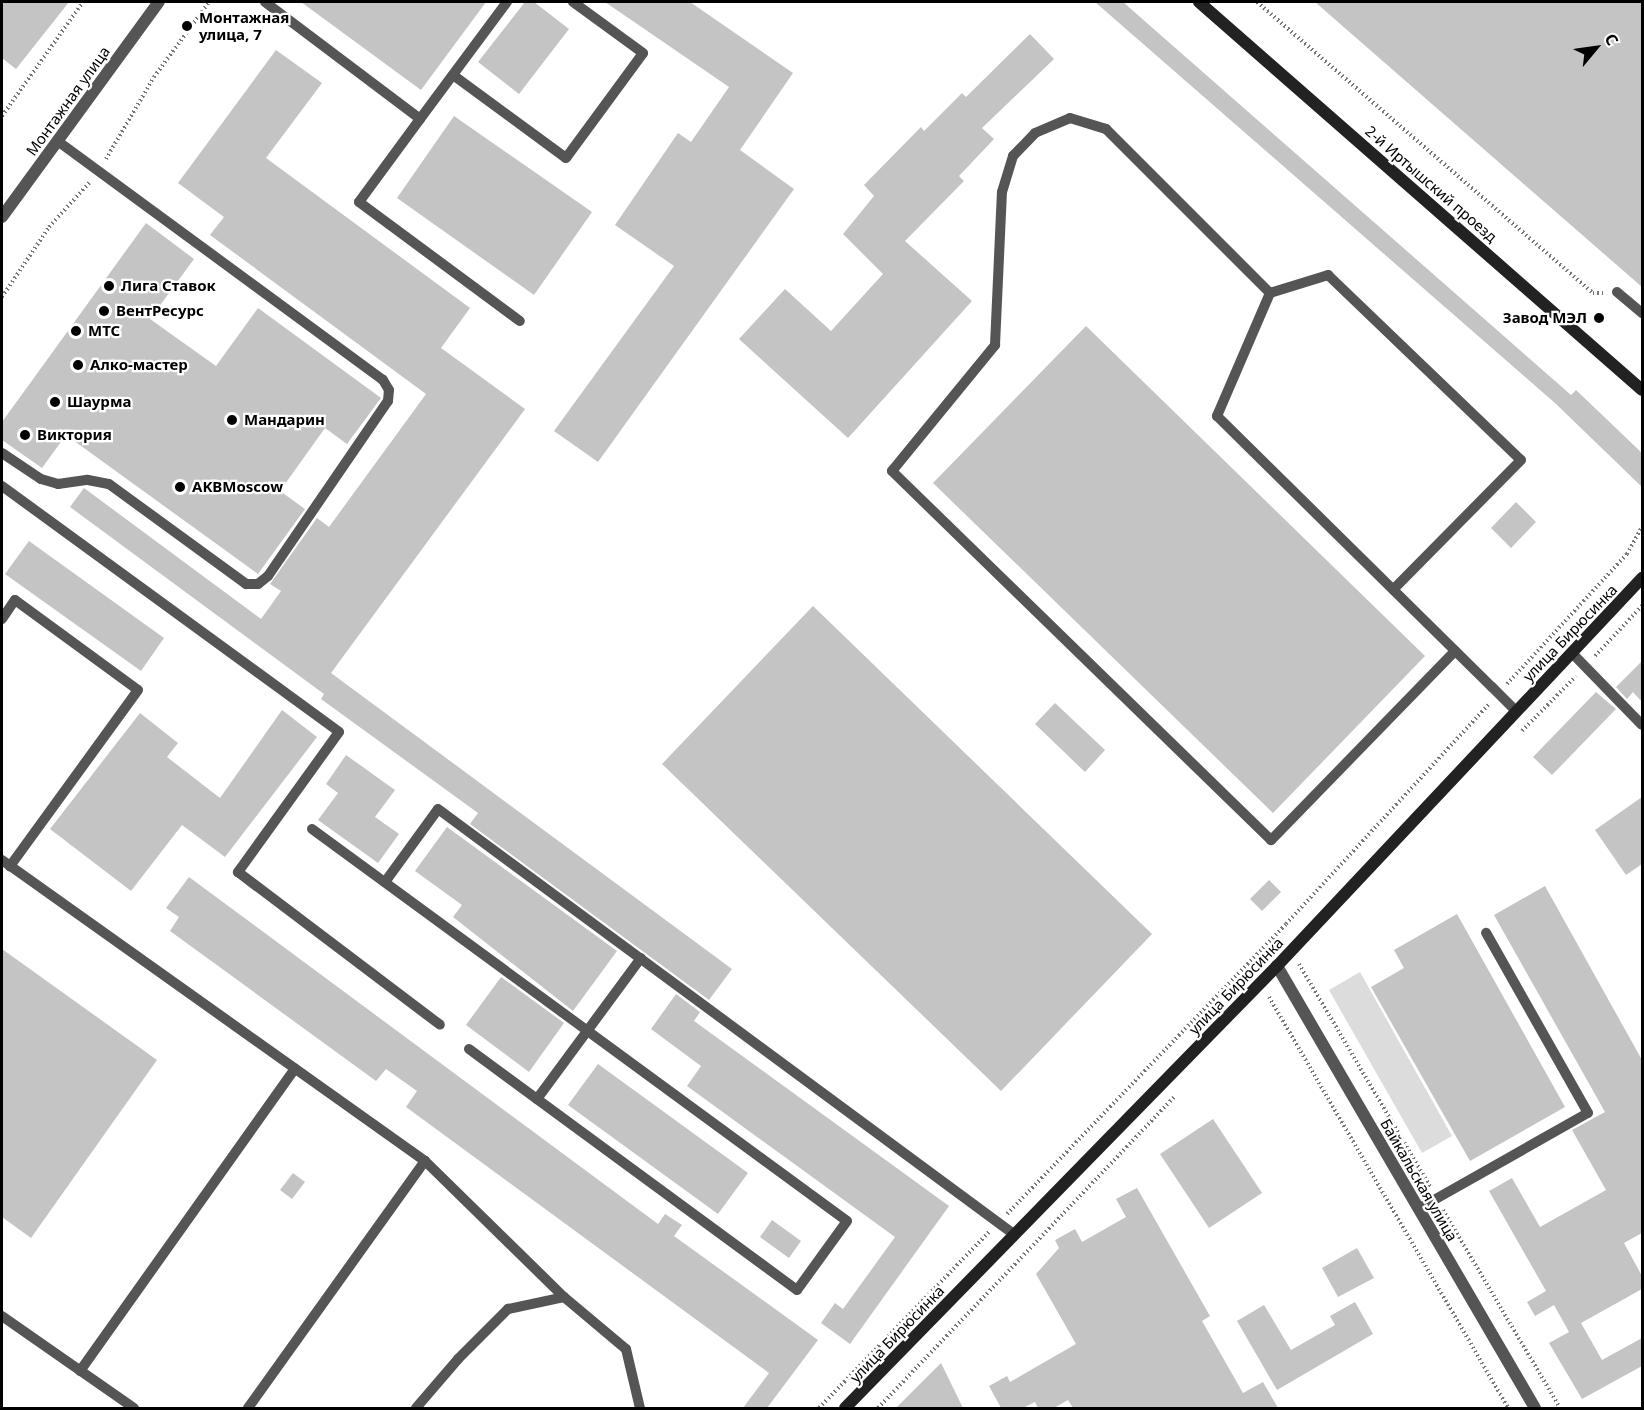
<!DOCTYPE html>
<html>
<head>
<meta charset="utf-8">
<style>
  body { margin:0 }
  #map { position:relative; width:1644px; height:1410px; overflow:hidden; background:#fff; font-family:"Noto Sans",sans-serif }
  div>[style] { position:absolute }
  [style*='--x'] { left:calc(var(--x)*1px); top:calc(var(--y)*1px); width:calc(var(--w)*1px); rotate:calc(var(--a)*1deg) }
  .green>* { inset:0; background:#dcdcdc }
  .building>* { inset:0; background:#c4c4c4 }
  .path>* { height:4px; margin-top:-2px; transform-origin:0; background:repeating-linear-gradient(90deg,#777 0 1.5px,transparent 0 4.5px) }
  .service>* { height:10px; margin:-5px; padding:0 5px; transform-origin:5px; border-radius:5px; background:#555 }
  .tertiary>* { height:12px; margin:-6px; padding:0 6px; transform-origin:6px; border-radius:6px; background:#555 }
  .secondary>* { height:12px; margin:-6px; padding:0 6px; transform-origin:6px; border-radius:6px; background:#222 }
  .dots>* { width:16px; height:16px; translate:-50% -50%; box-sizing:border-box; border:3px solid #fff; border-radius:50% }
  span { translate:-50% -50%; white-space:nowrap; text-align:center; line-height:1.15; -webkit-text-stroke:4.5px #fff; paint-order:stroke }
  .poi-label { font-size:15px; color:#000; font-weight:700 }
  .left { translate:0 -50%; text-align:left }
  .right { translate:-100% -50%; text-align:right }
  .street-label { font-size:15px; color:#000 }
  .frame { position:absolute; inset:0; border:3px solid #000; pointer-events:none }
  .north { position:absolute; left:1566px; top:18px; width:60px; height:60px; -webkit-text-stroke:4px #fff; paint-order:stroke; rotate:61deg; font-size:16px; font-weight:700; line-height:24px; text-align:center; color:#000 }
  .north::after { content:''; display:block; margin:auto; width:21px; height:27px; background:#000; clip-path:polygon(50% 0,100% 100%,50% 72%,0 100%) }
</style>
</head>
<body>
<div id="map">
  <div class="green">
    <i style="clip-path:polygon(1360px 972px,1452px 1136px,1422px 1153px,1329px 990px)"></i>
  </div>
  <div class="building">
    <i style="clip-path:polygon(2px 2px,69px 2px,16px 69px,2px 58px)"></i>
    <i style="clip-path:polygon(301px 2px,486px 2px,421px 90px)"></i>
    <i style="clip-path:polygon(525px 2px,534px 2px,569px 29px,519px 94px,478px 62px)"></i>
    <i style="clip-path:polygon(605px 2px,690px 2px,793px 73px,740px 150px,794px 189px,598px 462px,554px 431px,674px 266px,615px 225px,678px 133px,691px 142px,729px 87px)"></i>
    <i style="clip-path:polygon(1095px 2px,1123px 2px,1571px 395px,1576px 390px,1642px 453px,1642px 487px,1555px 403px)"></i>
    <i style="clip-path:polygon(1315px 2px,1642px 2px,1642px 287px)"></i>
    <i style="clip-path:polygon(1030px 34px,1054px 59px,982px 128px,994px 139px,959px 176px,964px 181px,905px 241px,972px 301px,848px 438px,739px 339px,785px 289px,831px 331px,883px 274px,843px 234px,874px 196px,864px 185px,921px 127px,924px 131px,962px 93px,966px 97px)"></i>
    <i style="clip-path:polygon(276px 50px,322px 83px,266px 158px,470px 308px,441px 348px,525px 409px,331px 673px,732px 969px,709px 1000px,470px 824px,478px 813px,321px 699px,324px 694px,70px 507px,84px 488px,261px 619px,281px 591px,270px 584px,317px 518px,329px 527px,426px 394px,210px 235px,224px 217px,178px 183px)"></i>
    <i style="clip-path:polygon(454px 116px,592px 212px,534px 295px,397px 198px)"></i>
    <i style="clip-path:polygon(146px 223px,194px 259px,150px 319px,216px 366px,258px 308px,381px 398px,347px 444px,325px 428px,280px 491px,305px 509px,258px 574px,66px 435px,42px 468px,2px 440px,2px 422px)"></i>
    <i style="clip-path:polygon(1086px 326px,1425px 656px,1273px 813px,933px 483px)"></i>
    <i style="clip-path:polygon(1516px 502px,1536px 522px,1511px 548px,1491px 528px)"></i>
    <i style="clip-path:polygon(29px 541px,164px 638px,141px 671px,5px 574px)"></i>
    <i style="clip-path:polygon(813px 606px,1152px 934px,1001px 1091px,662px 764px)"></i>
    <i style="clip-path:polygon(1642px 661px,1642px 702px,1633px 692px,1627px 699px,1616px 687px)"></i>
    <i style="clip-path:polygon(1596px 692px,1616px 709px,1552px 775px,1533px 757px)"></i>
    <i style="clip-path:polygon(1055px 703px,1105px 750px,1085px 772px,1035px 724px)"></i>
    <i style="clip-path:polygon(282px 710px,317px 737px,225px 857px,182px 825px,131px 891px,50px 829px,140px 713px,178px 743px,167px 757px,220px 798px)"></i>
    <i style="clip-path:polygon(346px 755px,395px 790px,375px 817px,399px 834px,378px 863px,318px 820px,338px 793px,326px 784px)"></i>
    <i style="clip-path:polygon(1642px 797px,1642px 864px,1626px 875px,1595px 830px)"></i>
    <i style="clip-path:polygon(447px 827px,617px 951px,573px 1011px,453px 917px,462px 905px,415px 871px)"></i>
    <i style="clip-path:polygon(189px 877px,658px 1224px,665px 1214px,682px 1225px,674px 1236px,818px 1340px,767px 1408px,743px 1408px,769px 1373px,406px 1107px,417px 1091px,386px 1069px,376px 1081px,170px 931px,179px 917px,166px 908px)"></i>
    <i style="clip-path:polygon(1269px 880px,1281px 892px,1262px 911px,1250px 899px)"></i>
    <i style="clip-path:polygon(1545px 886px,1642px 1060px,1642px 1233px,1624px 1243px,1642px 1276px,1642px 1289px,1581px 1323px,1602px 1360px,1642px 1338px,1642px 1366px,1582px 1399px,1549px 1343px,1569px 1332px,1554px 1305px,1535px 1316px,1527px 1302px,1546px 1291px,1489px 1191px,1512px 1178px,1540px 1227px,1606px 1190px,1572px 1130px,1605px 1112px,1494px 915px)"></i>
    <i style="clip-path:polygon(1457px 914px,1565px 1107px,1470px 1161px,1371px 987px,1404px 968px,1394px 950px)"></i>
    <i style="clip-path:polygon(2px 949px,157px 1060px,31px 1238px,2px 1217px)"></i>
    <i style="clip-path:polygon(501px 977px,564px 1023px,529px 1072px,466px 1025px)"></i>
    <i style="clip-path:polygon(676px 994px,700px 1012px,694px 1021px,949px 1206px,850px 1344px,821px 1323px,835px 1303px,843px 1309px,895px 1237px,687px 1086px,701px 1066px,651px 1029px)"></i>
    <i style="clip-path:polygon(598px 1064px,748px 1173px,718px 1214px,568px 1105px)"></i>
    <i style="clip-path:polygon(1213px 1119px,1262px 1193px,1209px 1228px,1160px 1154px)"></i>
    <i style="clip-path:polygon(293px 1173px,305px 1182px,292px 1199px,280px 1190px)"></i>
    <i style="clip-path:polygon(1137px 1188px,1210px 1316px,1202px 1321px,1243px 1393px,1263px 1382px,1278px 1408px,1073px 1408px,1068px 1400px,1054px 1408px,1038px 1408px,1035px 1402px,1023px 1408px,1001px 1408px,989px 1386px,1007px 1376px,1010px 1382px,1076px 1344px,1036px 1274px,1059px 1248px,1055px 1240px,1075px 1229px,1082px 1242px,1126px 1217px,1116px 1199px)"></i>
    <i style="clip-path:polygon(772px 1220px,801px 1241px,789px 1258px,760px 1237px)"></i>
    <i style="clip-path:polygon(1357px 1248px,1374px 1278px,1338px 1297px,1322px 1268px)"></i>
    <i style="clip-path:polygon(1355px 1302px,1373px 1334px,1277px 1390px,1237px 1321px,1264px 1305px,1291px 1350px,1335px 1325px,1330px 1316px)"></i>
    <i style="clip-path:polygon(941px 1363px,963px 1408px,896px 1408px)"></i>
  </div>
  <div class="path">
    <i style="--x:1257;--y:2;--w:444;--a:40.9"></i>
    <i style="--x:1593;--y:293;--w:11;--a:0"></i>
    <i style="--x:2;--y:116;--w:140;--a:-54.6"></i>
    <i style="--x:106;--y:159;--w:95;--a:-59.7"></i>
    <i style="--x:154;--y:77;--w:93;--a:-53.7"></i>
    <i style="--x:2;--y:297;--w:84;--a:-56.1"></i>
    <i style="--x:49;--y:227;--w:61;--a:-47.7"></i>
    <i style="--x:1595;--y:656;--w:69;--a:-46.8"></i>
    <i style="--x:1507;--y:684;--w:177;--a:-47.3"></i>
    <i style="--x:1627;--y:554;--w:31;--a:-61"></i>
    <i style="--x:1522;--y:731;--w:77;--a:-45.5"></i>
    <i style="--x:1299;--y:964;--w:260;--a:59.5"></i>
    <i style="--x:1269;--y:997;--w:475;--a:59.8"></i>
    <i style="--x:1443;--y:1210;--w:230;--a:59.4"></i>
    <i style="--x:1007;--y:1214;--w:402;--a:-46.1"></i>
    <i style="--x:1286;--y:924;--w:301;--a:-47.3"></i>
    <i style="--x:819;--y:1408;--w:245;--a:-46"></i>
    <i style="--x:878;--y:1408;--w:431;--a:-46.4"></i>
  </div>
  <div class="service">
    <i style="--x:265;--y:2;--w:194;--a:37"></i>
    <i style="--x:420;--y:119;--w:103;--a:126.3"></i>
    <i style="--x:359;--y:202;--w:200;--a:36.5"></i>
    <i style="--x:453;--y:75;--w:140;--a:36.3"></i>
    <i style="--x:566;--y:158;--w:130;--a:-53.7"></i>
    <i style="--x:643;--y:53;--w:87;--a:-143.9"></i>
    <i style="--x:420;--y:119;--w:146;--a:-53.4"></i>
    <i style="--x:1617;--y:292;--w:33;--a:40"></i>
    <i style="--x:1270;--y:293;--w:61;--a:-17.2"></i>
    <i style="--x:1328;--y:275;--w:267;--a:43.8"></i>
    <i style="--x:1521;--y:460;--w:182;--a:134.6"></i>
    <i style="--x:2;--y:453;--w:47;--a:33.7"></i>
    <i style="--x:41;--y:479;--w:18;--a:16"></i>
    <i style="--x:58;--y:484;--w:30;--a:-8"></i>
    <i style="--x:88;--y:480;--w:21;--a:11"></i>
    <i style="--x:109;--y:484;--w:170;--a:36.1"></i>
    <i style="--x:246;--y:584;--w:12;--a:0"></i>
    <i style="--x:258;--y:584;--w:13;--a:-39"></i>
    <i style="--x:268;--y:576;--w:212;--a:-55.6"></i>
    <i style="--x:388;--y:401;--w:11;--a:-85"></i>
    <i style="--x:389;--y:390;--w:12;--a:-121"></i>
    <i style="--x:383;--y:380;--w:403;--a:-143.7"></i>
    <i style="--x:2;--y:486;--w:417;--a:36.1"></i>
    <i style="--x:339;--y:732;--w:173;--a:125.8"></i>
    <i style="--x:238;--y:872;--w:253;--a:37.1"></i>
    <i style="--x:2;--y:619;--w:23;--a:-56"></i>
    <i style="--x:15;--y:600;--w:152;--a:36.2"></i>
    <i style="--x:138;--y:690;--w:218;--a:126"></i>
    <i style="--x:1455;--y:651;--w:264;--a:134.2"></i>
    <i style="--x:1271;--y:840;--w:529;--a:-135.77"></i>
    <i style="--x:892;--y:471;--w:163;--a:-50.7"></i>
    <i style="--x:995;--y:345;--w:153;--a:-87.4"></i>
    <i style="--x:1002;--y:192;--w:38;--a:-73"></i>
    <i style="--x:1013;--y:156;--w:32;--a:-46"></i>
    <i style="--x:1035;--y:133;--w:38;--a:-23"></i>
    <i style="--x:1070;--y:118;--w:38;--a:17"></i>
    <i style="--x:1106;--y:129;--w:232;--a:45"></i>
    <i style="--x:1270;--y:293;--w:134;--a:113.3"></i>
    <i style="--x:1217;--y:416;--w:386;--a:44.6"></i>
    <i style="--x:1492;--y:687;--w:34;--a:45"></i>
    <i style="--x:1572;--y:653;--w:100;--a:45.8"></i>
    <i style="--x:312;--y:829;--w:663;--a:36.23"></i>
    <i style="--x:847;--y:1221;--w:85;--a:125.9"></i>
    <i style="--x:797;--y:1290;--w:407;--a:-143.7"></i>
    <i style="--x:2;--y:860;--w:519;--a:35.44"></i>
    <i style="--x:425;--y:1161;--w:194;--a:44.4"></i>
    <i style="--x:385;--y:882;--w:90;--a:-54"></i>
    <i style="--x:438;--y:809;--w:717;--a:36.44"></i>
    <i style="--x:537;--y:1099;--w:175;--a:-53.6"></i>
    <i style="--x:1418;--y:1209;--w:195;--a:-29.5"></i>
    <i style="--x:1588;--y:1113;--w:207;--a:-119.5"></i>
    <i style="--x:2;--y:1316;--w:161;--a:34.9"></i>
    <i style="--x:80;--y:1371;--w:371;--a:-54.6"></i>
    <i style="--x:248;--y:1408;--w:304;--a:-54.4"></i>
    <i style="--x:416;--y:1408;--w:65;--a:-49.4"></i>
    <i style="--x:458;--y:1359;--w:71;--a:-45"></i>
    <i style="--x:508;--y:1309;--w:57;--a:-12.1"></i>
    <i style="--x:564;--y:1297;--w:81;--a:40"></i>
    <i style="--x:626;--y:1349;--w:61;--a:76.7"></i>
  </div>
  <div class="tertiary">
    <i style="--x:2;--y:217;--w:266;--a:-53.9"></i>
    <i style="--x:1277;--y:966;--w:512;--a:59.73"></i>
  </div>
  <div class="secondary">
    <i style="--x:1199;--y:2;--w:589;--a:41.21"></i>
    <i style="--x:845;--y:1408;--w:618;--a:-45.66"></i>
    <i style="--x:1277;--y:966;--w:533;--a:-46.75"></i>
  </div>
  <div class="dots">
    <i style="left:187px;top:26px;background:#000"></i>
    <i style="left:109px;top:286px;background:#000"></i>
    <i style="left:104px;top:311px;background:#000"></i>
    <i style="left:1599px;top:318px;background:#000"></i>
    <i style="left:76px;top:331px;background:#000"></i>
    <i style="left:78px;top:365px;background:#000"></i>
    <i style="left:55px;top:402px;background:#000"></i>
    <i style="left:232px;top:420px;background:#000"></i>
    <i style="left:25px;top:435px;background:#000"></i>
    <i style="left:180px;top:487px;background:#000"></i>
  </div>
  <div class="poi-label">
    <span class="left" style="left:199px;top:26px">Монтажная<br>улица, 7</span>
    <span class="left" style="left:121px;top:286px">Лига Ставок</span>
    <span class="left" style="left:116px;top:311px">ВентРесурс</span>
    <span class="right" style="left:1587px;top:318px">Завод МЭЛ</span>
    <span class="left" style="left:88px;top:331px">МТС</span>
    <span class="left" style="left:90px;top:365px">Алко-мастер</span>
    <span class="left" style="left:67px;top:402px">Шаурма</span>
    <span class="left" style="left:244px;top:420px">Мандарин</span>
    <span class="left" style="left:37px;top:435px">Виктория</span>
    <span class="left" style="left:192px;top:487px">AKBMoscow</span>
  </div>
  <div class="street-label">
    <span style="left:68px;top:101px;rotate:-54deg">Монтажная улица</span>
    <span style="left:1431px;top:184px;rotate:41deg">2-й Иртышский проезд</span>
    <span style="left:1570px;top:633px;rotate:-46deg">улица Бирюсинка</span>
    <span style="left:1236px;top:986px;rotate:-46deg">улица Бирюсинка</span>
    <span style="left:1419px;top:1180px;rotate:60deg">Байкальская улица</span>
    <span style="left:897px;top:1334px;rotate:-46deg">улица Бирюсинка</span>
  </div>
  <div class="frame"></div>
  <div class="north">С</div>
</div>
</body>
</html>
